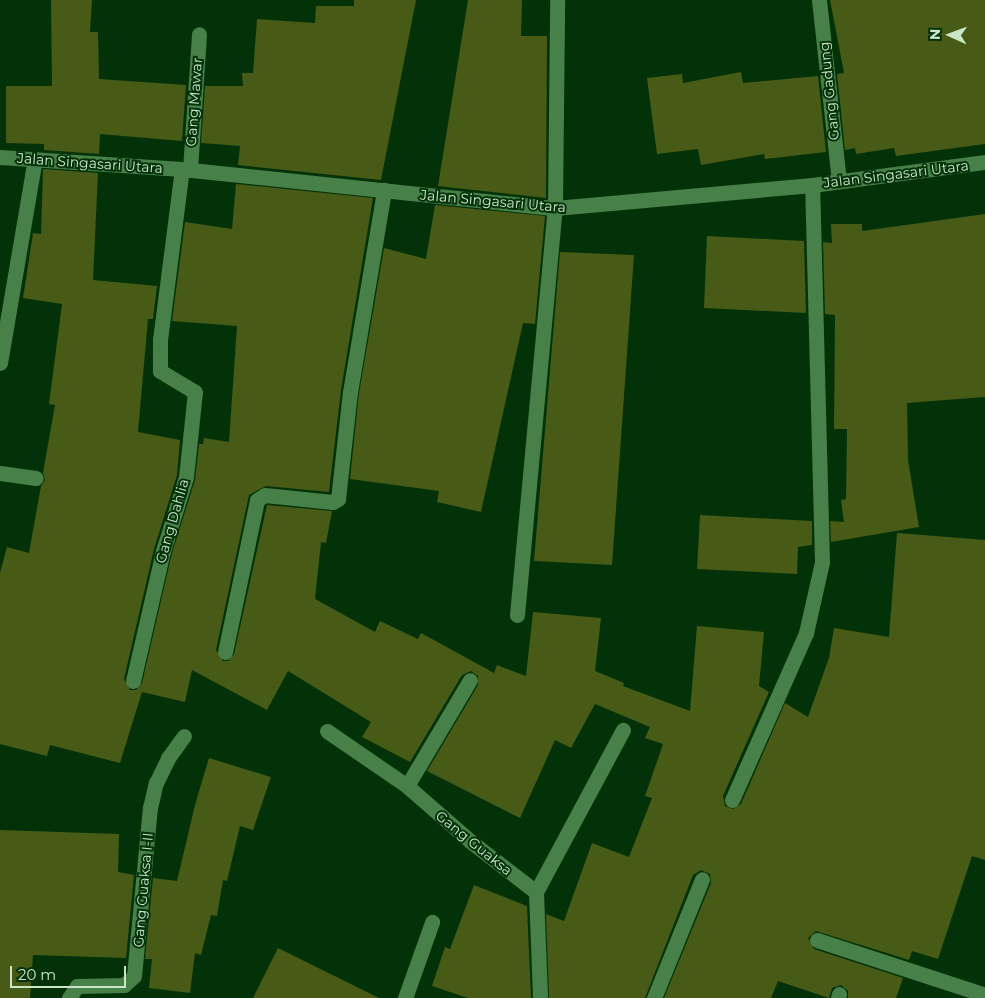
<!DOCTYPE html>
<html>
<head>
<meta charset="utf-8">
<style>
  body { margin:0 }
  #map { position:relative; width:985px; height:998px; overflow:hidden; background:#033208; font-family:Montserrat,sans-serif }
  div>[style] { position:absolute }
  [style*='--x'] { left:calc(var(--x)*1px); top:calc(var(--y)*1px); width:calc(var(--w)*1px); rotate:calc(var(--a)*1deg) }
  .building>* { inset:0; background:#475b16 }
  .street>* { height:15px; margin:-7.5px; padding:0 7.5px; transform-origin:7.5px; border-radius:7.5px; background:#478048 }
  span { translate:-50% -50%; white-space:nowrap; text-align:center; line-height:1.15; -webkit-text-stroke:4px #033208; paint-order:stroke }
  .street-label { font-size:14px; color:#c9e7c8 }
  .north { position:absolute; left:925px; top:10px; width:50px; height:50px; -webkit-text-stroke:4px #033208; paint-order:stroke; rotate:272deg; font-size:14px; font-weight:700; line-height:20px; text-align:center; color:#c9e7c8 }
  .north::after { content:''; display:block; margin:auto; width:18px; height:22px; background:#c9e7c8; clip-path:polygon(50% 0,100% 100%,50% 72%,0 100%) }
  .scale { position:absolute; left:10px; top:966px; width:116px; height:22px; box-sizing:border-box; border:2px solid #c9e7c8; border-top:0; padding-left:6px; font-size:15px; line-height:18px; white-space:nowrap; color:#c9e7c8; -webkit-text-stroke:4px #033208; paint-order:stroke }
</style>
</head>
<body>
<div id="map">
  <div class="building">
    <i style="clip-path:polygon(51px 0,92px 0,90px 32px,98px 32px,99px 79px,186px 85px,182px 141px,100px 134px,99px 154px,44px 150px,44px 144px,6px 143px,6px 86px,52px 86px)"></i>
    <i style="clip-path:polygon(354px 0,416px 0,381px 180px,238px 165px,240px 146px,201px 143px,205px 86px,243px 86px,242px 73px,253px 73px,257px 19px,315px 23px,316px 6px,354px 6px)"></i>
    <i style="clip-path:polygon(468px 0,522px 0,521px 36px,547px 36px,546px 198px,438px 186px)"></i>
    <i style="clip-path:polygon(830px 0,985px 0,985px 144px,896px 156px,894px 148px,856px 154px,855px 148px,845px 150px,837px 74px,844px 73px)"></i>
    <i style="clip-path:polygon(741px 72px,743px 83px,818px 76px,826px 152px,765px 159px,764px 154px,701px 165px,698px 149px,657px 154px,647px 78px,682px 74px,683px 83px)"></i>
    <i style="clip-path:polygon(43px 169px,98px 173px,93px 280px,157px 286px,153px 319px,148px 319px,138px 432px,180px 440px,177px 475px,154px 549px,124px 679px,130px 690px,136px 690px,142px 683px,172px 553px,195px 480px,199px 444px,203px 444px,204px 438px,229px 442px,237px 326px,172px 321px,185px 222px,232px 229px,236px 184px,373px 198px,341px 390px,329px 492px,266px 486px,249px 495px,216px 650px,223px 661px,228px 661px,234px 654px,267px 505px,332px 511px,326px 543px,321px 542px,315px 599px,375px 632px,380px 621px,418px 639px,421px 633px,494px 673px,497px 665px,526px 676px,533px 612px,601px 618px,595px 671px,624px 683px,623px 686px,690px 711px,697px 626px,764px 632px,759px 686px,769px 692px,723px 796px,725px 806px,733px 809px,741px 804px,785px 703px,808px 717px,829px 658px,834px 628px,889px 637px,897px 533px,985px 540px,985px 860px,972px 856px,938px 959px,912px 951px,909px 960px,816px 931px,808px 938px,814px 949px,903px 978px,896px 998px,848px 998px,848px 991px,841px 985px,832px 988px,829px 998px,778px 981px,771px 998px,664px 998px,711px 883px,710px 874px,701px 870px,693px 875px,645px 998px,549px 998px,546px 914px,564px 921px,592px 843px,629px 857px,652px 798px,645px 796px,663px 744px,645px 738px,650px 727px,595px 704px,571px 748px,555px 740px,520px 818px,427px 771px,478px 685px,478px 676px,471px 671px,462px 675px,410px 762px,362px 737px,371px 722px,288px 671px,267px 710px,192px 670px,185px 702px,142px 692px,120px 763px,50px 745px,47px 756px,0 744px,0 573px,7px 547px,29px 553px,41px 486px,45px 480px,43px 473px,55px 405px,49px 404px,62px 304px,23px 298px,33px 233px,41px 234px)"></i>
    <i style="clip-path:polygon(435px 205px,545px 216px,535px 324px,523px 323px,481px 512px,437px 502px,439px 491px,350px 479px,359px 393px,384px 248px,426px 259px)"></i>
    <i style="clip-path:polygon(985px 214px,985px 397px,907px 403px,908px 460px,919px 527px,831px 542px,830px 521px,844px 522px,841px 500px,846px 499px,847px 429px,834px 429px,835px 315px,825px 314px,823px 242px,832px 243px,831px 224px,862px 224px,862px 231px)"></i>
    <i style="clip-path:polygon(707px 236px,804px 241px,806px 313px,704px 308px)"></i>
    <i style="clip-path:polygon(560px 252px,634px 255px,612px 565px,534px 561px)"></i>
    <i style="clip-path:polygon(700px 515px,812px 521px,812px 545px,798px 547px,797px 574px,697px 569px)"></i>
    <i style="clip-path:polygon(209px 758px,271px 777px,253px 830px,240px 826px,227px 881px,223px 880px,217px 916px,211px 915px,201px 955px,195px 953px,190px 993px,149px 988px,152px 959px,145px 959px,153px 878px,177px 881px,195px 805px)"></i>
    <i style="clip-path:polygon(0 830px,119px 834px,118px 872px,134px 875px,126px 958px,33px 955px,30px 998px,0 998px)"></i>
    <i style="clip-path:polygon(474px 885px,527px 906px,531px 998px,468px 998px,432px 986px,445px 947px,450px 949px)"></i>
    <i style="clip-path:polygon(278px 948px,379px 998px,253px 998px)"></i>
  </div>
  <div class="street">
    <i style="--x:819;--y:0;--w:182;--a:83.7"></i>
    <i style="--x:0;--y:157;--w:182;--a:3.8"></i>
    <i style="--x:182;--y:169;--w:375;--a:6"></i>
    <i style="--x:555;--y:208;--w:258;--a:-5.1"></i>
    <i style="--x:812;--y:185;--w:175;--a:-7.6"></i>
    <i style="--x:190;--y:170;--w:136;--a:-86.2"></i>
    <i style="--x:0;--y:363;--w:207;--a:-80.3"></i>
    <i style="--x:0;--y:473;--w:36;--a:8"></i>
    <i style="--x:517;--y:615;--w:409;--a:-84.7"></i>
    <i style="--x:555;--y:208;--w:208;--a:-89.4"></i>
    <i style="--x:225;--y:652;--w:155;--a:-78.1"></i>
    <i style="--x:257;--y:500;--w:9;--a:-32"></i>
    <i style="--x:265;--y:495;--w:68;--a:5.9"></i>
    <i style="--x:333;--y:502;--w:6;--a:-31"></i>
    <i style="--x:338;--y:499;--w:108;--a:-83.6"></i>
    <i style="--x:350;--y:392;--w:205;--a:-80.4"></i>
    <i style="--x:133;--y:681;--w:133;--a:-77"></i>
    <i style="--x:163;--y:551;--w:77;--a:-72.7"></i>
    <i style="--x:186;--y:477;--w:85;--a:-84"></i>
    <i style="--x:195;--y:392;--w:41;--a:-149"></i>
    <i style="--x:160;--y:371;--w:31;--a:-90"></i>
    <i style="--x:160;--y:340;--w:172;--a:-82.7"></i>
    <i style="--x:327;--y:731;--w:97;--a:34.5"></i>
    <i style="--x:407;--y:786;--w:84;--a:41.1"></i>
    <i style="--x:470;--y:841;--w:83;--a:37.7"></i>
    <i style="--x:536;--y:892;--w:106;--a:87.8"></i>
    <i style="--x:407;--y:786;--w:123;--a:-59.3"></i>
    <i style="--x:732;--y:800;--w:183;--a:-66.1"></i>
    <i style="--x:806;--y:633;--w:73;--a:-77.3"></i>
    <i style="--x:822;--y:562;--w:377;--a:-91.5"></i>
    <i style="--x:536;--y:892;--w:184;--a:-61.8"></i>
    <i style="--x:817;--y:940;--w:174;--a:18.1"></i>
    <i style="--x:69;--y:998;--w:14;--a:-56"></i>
    <i style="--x:77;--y:986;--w:47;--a:-1.2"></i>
    <i style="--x:124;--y:985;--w:13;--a:-42"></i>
    <i style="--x:134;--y:976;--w:169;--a:-84.6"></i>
    <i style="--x:150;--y:808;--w:26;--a:-77"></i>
    <i style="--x:156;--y:783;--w:28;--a:-64"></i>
    <i style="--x:168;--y:758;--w:27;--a:-54"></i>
    <i style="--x:405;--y:998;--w:81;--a:-70.4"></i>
    <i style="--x:654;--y:998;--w:128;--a:-68"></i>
    <i style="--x:838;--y:998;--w:4;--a:-76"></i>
  </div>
  <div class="street-label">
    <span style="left:829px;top:91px;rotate:-96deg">Gang Gadung</span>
    <span style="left:194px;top:102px;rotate:-86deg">Gang Mawar</span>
    <span style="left:90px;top:163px;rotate:4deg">Jalan Singasari Utara</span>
    <span style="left:896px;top:174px;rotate:-7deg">Jalan Singasari Utara</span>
    <span style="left:493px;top:201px;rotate:5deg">Jalan Singasari Utara</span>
    <span style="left:172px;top:521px;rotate:-74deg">Gang Dahlia</span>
    <span style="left:474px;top:843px;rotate:39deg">Gang Guaksa</span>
    <span style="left:143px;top:890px;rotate:-85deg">Gang Guaksa I-II</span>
  </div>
  <div class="north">N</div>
  <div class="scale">20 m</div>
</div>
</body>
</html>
